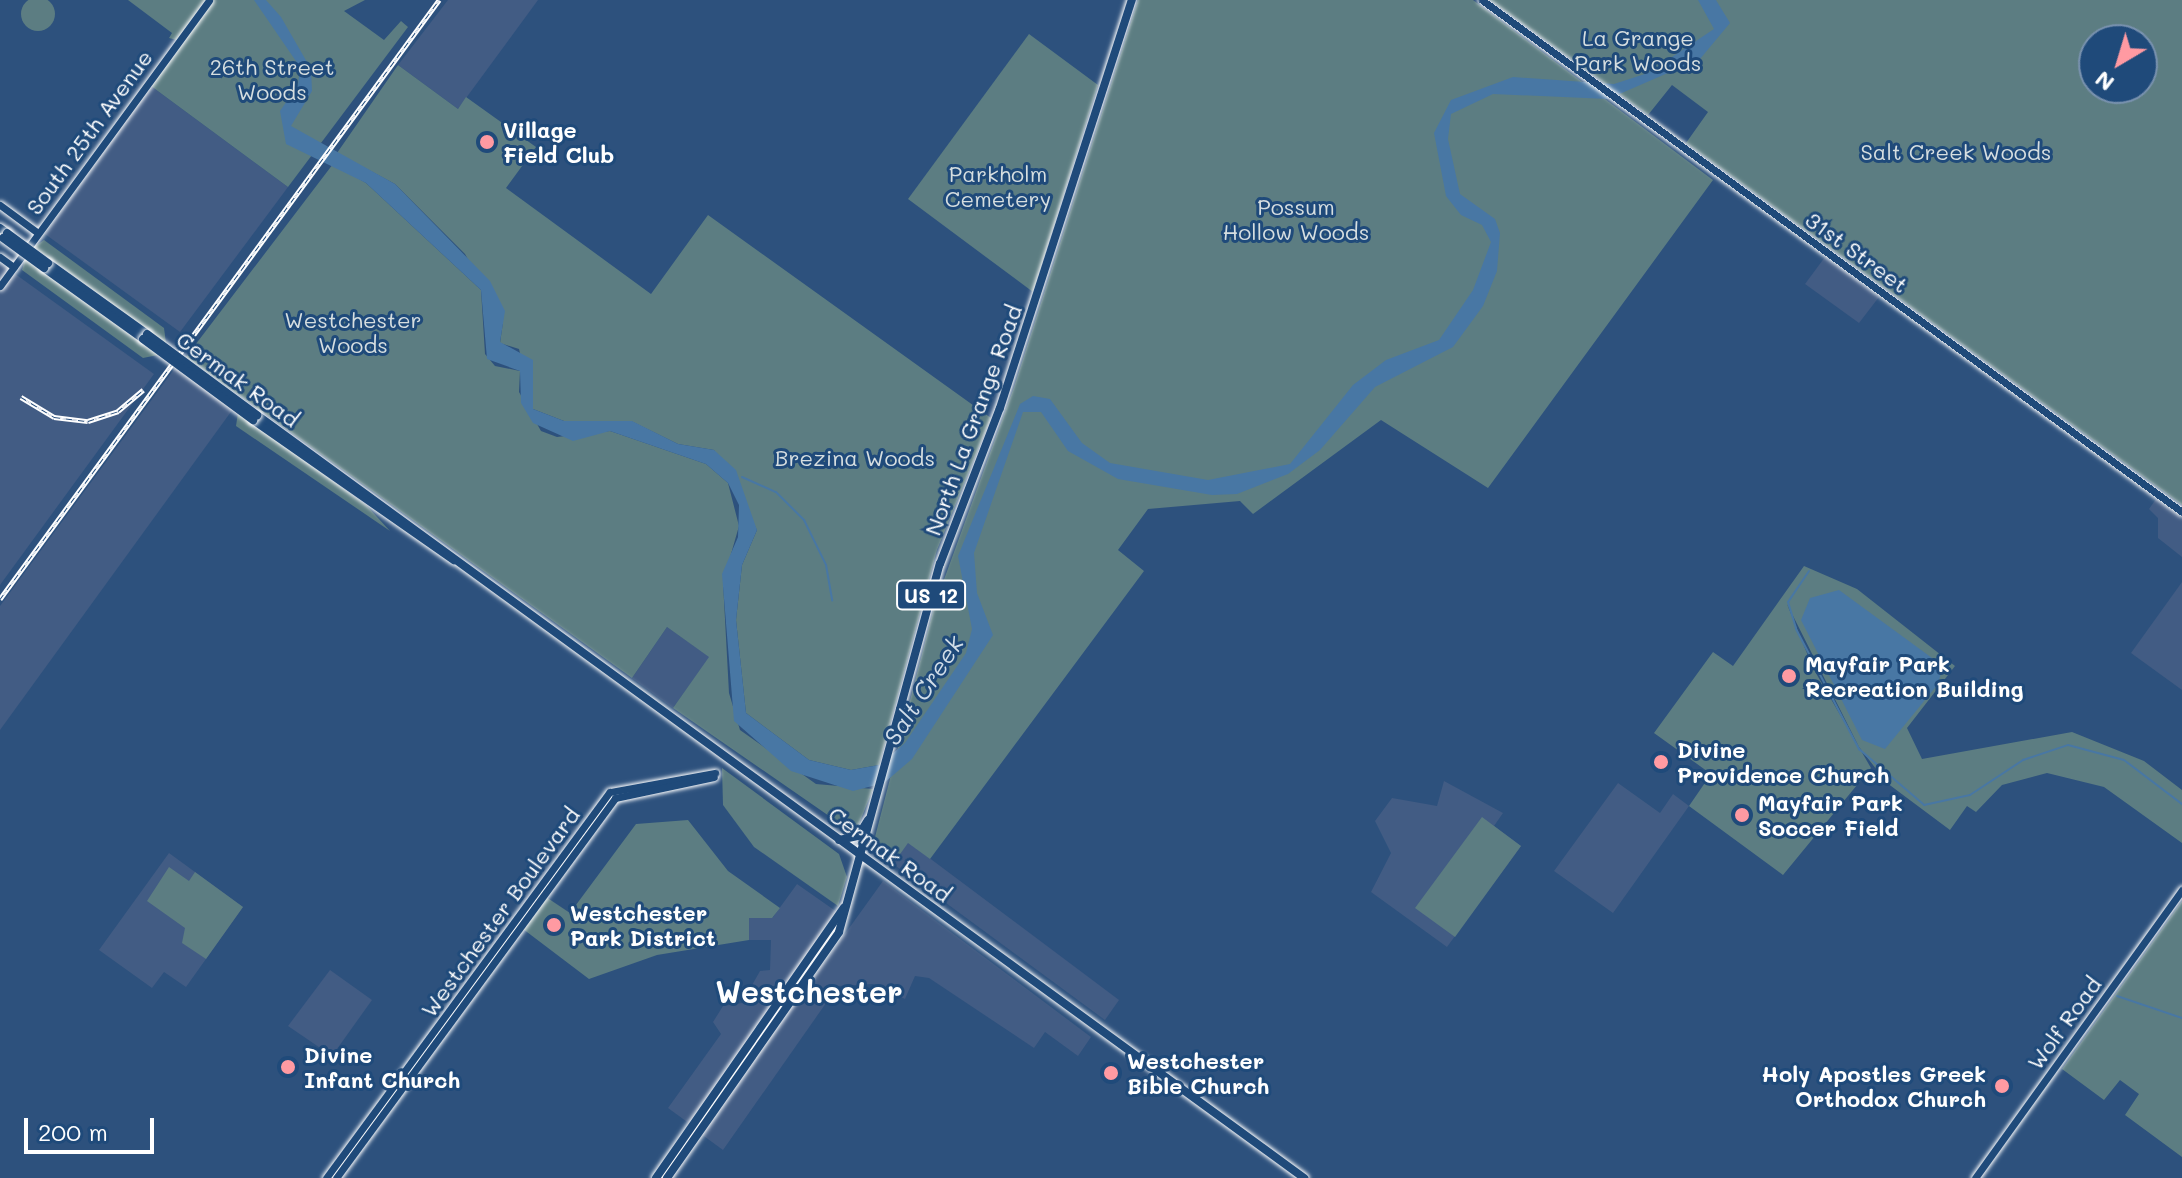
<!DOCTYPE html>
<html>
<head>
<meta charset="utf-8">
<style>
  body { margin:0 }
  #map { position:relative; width:2182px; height:1178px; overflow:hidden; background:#2d517d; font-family:Mali,sans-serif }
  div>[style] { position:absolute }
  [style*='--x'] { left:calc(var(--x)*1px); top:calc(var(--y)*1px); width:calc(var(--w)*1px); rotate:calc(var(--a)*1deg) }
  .built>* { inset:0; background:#425c84 }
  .green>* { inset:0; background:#5c7d82 }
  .round { border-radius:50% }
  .water>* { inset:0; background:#4877a4 }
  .stream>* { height:2px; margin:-1px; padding:0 1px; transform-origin:1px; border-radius:1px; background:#4877a4 }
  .roads { filter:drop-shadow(0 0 2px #fff) drop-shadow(0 0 2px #fff) }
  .secondary>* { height:7px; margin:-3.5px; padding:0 3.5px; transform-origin:3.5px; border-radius:3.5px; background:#1f4a7a }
  .primary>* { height:8px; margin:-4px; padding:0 4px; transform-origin:4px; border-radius:4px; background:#1f4a7a }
  .rail>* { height:5px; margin-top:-2.5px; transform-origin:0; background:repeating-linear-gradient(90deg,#1f4a7a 0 6px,#fff 0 12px); box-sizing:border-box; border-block:2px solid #fff }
  .bridges { filter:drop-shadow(0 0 2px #fff) drop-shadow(0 0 2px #fff) }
  .primary-bridge>* { height:8px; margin:-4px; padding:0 4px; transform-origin:4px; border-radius:4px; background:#1f4a7a }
  .dots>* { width:22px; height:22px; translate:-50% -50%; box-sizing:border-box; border:4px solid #1f4a7a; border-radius:50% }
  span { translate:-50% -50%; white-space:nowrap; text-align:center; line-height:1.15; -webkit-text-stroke:6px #1f4a7a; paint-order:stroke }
  .shield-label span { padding:2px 6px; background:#1f4a7a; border:2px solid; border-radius:6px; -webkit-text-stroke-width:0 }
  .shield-label { font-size:20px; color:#fff; font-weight:700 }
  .park-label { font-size:22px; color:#d6dee0 }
  .poi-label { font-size:22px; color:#fff; font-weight:700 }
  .left { translate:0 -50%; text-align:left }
  .right { translate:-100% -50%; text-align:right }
  .street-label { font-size:22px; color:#fff }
  .water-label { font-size:24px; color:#d1dde8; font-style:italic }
  .district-label { font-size:30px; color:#fff; font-weight:700 }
  .north { position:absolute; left:2078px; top:24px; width:80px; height:80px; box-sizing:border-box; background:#1f4a7a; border:2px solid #7992af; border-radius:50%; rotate:218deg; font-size:22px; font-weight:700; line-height:32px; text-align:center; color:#fff }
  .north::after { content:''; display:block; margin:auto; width:28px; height:36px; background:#ff9aa2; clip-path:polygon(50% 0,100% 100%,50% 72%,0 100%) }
  .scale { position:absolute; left:24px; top:1118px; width:130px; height:36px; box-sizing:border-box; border:4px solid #fff; border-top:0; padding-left:10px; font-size:24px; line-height:28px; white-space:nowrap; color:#fff; -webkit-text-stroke:6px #1f4a7a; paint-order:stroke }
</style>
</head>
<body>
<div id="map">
  <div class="built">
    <i style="clip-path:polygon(448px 0,538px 0,458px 109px,398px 65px)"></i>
    <i style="clip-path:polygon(151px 86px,288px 187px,180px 332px,45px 234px)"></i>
    <i style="clip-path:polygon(1825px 257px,1879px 297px,1859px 323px,1805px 284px)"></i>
    <i style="clip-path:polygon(0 263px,154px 374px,0 585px)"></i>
    <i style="clip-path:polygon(175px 368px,233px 409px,0 730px,0 606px)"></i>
    <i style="clip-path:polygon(2156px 499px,2182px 518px,2182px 557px,2158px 538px,2158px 518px,2149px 509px)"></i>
    <i style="clip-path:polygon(2182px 582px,2182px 690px,2131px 653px)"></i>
    <i style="clip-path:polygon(667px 627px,710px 657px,673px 708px,632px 678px)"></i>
    <i style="clip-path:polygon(1444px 781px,1503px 813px,1494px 826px,1521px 846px,1447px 947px,1371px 892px,1391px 853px,1375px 821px,1392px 798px,1437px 806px)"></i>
    <i style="clip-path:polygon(1618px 783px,1660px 813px,1673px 794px,1689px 806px,1613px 913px,1554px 871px)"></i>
    <i style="clip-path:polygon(908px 842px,1119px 1000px,1105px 1020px,893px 864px)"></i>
    <i style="clip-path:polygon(169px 853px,243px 907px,186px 987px,164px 972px,152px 988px,99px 950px)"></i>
    <i style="clip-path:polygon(883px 881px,1091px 1037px,1078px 1056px,1045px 1032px,1034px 1048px,929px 978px,915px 976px,905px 999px,873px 984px,838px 986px,723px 1150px,701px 1134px)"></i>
    <i style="clip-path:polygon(797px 884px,837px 912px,690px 1124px,668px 1108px,721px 1034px,713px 1022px,723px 1006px,742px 1003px,760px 971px,770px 970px,771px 940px,749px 940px,749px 918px,773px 917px)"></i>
    <i style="clip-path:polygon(330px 970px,372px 1000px,332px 1056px,288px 1026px)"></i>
  </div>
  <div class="green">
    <i class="round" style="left:21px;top:-3px;width:34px;height:34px"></i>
    <i style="clip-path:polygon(128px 0,365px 0,344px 11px,384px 40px,401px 21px,408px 27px,288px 187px,151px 86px,184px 42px,169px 38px,172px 33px)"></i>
    <i style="clip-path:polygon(1138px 0,1473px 0,1713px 180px,1488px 488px,1381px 420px,1253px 514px,1240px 501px,1148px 509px,1118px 550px,1144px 571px,930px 859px,908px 843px,893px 864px,874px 841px,934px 607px,1014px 387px)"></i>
    <i style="clip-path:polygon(evenodd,1490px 0,2182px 0,2182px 505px,1686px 143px,1708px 112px,1672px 85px,1648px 115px,1490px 0,2094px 40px,2142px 40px,2142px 88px,2094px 88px,2094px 40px)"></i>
    <i style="clip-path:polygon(1029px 34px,1098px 85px,1033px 292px,908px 199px)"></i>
    <i style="clip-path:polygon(398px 65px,458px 109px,466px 97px,536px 147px,506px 188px,651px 294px,708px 215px,991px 418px,937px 550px,879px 765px,851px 770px,809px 760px,746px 713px,736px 620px,742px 565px,757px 530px,714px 450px,678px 444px,631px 421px,564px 421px,533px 409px,519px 349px,500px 343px,503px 322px,465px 254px,395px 184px,337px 153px)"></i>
    <i style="clip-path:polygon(333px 164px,366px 183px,481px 290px,485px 354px,495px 366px,520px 371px,519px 392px,541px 431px,557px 437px,610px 431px,706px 464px,728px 483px,739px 526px,723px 582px,729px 693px,740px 730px,816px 784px,873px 789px,855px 834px,673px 708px,709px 657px,667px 627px,632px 678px,186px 357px)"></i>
    <i style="clip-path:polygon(44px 240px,164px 328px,166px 343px,34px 247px)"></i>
    <i style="clip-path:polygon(25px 259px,158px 355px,143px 358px,22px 270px)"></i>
    <i style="clip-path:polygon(238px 413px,366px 505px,390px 531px,236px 426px)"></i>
    <i style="clip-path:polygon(1804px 566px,1857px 589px,1955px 666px,1907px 728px,1922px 759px,2072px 732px,2144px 761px,2182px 790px,2182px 843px,2104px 787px,2047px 773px,2002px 785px,1976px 812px,1967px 806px,1950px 830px,1887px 783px,1859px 747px,1787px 604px,1813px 668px,1871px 768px,1783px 875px,1689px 806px,1711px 774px,1654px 733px,1713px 652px,1733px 666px)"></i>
    <i style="clip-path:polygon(722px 768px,839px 854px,847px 877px,838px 906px,754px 847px,723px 805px)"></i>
    <i style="clip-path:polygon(1482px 817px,1521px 846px,1455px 937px,1415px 908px)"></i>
    <i style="clip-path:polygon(688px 820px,728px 871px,780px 908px,772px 918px,749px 918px,749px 940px,657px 955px,589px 979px,523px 929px,546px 897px,570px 913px,636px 824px)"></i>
    <i style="clip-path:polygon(169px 867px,189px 881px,195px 872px,243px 907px,206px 959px,182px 943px,185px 928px,147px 901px)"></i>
    <i style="clip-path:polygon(2182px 901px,2182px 1157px,2125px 1115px,2139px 1094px,2120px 1080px,2104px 1100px,2062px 1069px)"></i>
  </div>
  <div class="water">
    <i style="clip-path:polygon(254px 0,266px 0,281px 17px,311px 69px,312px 91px,291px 126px,395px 184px,490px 281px,505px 311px,500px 342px,533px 360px,533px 409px,564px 421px,632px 421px,678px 444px,714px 450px,736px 470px,757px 530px,742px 565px,736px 620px,746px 713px,809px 760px,851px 770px,879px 765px,905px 743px,966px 653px,972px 629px,958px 556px,1020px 404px,1033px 396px,1050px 399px,1082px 443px,1110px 463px,1208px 480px,1290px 464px,1353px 385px,1386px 360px,1439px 340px,1473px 290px,1491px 242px,1482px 225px,1461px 215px,1446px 196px,1434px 133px,1451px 100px,1513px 77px,1614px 84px,1648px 73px,1714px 29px,1698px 0,1716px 0,1730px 23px,1700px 59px,1608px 99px,1493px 94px,1451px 114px,1448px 139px,1460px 194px,1495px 219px,1500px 233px,1497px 271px,1483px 306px,1453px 347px,1375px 387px,1320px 450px,1288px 474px,1237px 494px,1212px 495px,1118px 479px,1068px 451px,1041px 412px,1023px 412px,974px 553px,977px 593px,993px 635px,912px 759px,884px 783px,853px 791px,791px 771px,734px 721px,722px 574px,738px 537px,739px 505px,728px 483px,706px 464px,610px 431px,573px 441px,533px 423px,521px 403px,520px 371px,487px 359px,481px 290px,366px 183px,286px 144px,280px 111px,298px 85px,300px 67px)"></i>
    <i style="clip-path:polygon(1839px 590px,1943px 666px,1938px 684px,1885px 749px,1862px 740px,1801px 620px,1810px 598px)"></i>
  </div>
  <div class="stream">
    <i style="--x:742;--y:477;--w:37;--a:24"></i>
    <i style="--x:776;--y:492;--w:40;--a:45"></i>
    <i style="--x:804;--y:520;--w:50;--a:63.9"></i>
    <i style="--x:826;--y:565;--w:36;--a:80"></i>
    <i style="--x:1809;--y:571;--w:37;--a:124"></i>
    <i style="--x:1788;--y:602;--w:28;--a:73"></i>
    <i style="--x:1796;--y:629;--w:136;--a:62.3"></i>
    <i style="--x:1859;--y:749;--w:86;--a:40.7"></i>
    <i style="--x:1924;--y:805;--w:47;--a:-12.3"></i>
    <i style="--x:1970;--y:795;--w:64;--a:-33.4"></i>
    <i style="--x:2023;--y:760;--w:47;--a:-18.4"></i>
    <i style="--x:2068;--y:745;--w:58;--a:15"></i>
    <i style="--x:2124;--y:760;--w:73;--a:37.2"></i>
    <i style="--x:2117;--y:996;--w:69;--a:18.7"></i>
  </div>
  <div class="roads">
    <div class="secondary">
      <i style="--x:1482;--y:0;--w:867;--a:36.18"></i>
      <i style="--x:0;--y:205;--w:47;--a:36.4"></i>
      <i style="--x:0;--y:257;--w:17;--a:36"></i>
      <i style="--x:0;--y:286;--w:354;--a:-53.8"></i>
      <i style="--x:326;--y:1178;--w:479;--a:-53.7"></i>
      <i style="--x:610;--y:792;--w:107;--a:-10.3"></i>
      <i style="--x:336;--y:1178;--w:471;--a:-53.7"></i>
      <i style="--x:615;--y:798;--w:101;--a:-12"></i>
      <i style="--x:1975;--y:1178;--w:355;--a:-54.3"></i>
    </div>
    <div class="primary">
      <i style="--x:0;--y:228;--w:9;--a:36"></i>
      <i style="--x:48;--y:263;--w:122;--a:35.6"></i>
      <i style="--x:44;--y:268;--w:122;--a:35.6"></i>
      <i style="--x:257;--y:415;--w:1296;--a:36.08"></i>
      <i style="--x:253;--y:420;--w:245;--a:34.9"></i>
      <i style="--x:839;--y:840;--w:19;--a:-12"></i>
      <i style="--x:858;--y:836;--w:19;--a:-58"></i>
      <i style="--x:656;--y:1178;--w:329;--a:-55.2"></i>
      <i style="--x:667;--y:1178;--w:300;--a:-55"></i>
      <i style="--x:839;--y:932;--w:382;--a:-74.7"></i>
      <i style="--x:940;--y:564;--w:167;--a:-69"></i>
      <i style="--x:1000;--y:408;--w:429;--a:-72.1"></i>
    </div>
  </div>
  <div class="rail">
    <i style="--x:21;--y:397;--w:39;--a:31"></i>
    <i style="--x:54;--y:417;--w:34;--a:7"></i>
    <i style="--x:88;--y:421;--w:32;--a:-18"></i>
    <i style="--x:118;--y:411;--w:33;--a:-40"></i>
    <i style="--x:0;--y:599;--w:743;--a:-53.76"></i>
  </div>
  <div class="bridges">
    <div class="primary-bridge">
      <i style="--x:7;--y:233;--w:51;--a:36.2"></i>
      <i style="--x:3;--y:238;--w:51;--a:36.2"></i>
      <i style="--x:147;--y:334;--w:137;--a:36.4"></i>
      <i style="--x:143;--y:339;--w:137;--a:36.4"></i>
    </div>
  </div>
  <div class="dots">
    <i style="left:487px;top:142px;background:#ff9aa2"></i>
    <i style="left:1789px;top:676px;background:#ff9aa2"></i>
    <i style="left:1661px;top:762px;background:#ff9aa2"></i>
    <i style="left:1742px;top:815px;background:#ff9aa2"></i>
    <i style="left:554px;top:925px;background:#ff9aa2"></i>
    <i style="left:288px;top:1067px;background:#ff9aa2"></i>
    <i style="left:1111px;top:1073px;background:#ff9aa2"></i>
    <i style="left:2002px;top:1086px;background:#ff9aa2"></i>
  </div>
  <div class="shield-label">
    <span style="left:931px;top:595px">US 12</span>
  </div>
  <div class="park-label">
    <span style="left:1638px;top:50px">La Grange<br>Park Woods</span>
    <span style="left:272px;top:79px">26th Street<br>Woods</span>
    <span style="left:1956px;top:152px">Salt Creek Woods</span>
    <span style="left:998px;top:186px">Parkholm<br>Cemetery</span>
    <span style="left:1296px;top:219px">Possum<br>Hollow Woods</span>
    <span style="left:353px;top:332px">Westchester<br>Woods</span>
    <span style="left:855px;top:458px">Brezina Woods</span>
  </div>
  <div class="poi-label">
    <span class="left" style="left:503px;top:142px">Village<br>Field Club</span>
    <span class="left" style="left:1805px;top:676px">Mayfair Park<br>Recreation Building</span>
    <span class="left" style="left:1677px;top:762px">Divine<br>Providence Church</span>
    <span class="left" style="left:1758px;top:815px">Mayfair Park<br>Soccer Field</span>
    <span class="left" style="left:570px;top:925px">Westchester<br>Park District</span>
    <span class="left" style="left:304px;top:1067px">Divine<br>Infant Church</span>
    <span class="left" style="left:1127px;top:1073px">Westchester<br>Bible Church</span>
    <span class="right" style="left:1986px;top:1086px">Holy Apostles Greek<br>Orthodox Church</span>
  </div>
  <div class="street-label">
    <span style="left:89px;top:132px;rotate:-54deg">South 25th Avenue</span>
    <span style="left:1857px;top:252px;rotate:36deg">31st Street</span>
    <span style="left:238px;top:379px;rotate:36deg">Cermak Road</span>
    <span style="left:973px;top:420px;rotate:-70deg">North La Grange Road</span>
    <span style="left:890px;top:854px;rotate:36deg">Cermak Road</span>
    <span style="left:500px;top:912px;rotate:-54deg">Westchester Boulevard</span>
    <span style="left:2064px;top:1023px;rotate:-54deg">Wolf Road</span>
  </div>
  <div class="water-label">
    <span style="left:923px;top:690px;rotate:-57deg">Salt Creek</span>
  </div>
  <div class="district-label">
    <span style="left:809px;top:991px">Westchester</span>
  </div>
  <div class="north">N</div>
  <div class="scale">200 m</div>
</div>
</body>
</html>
